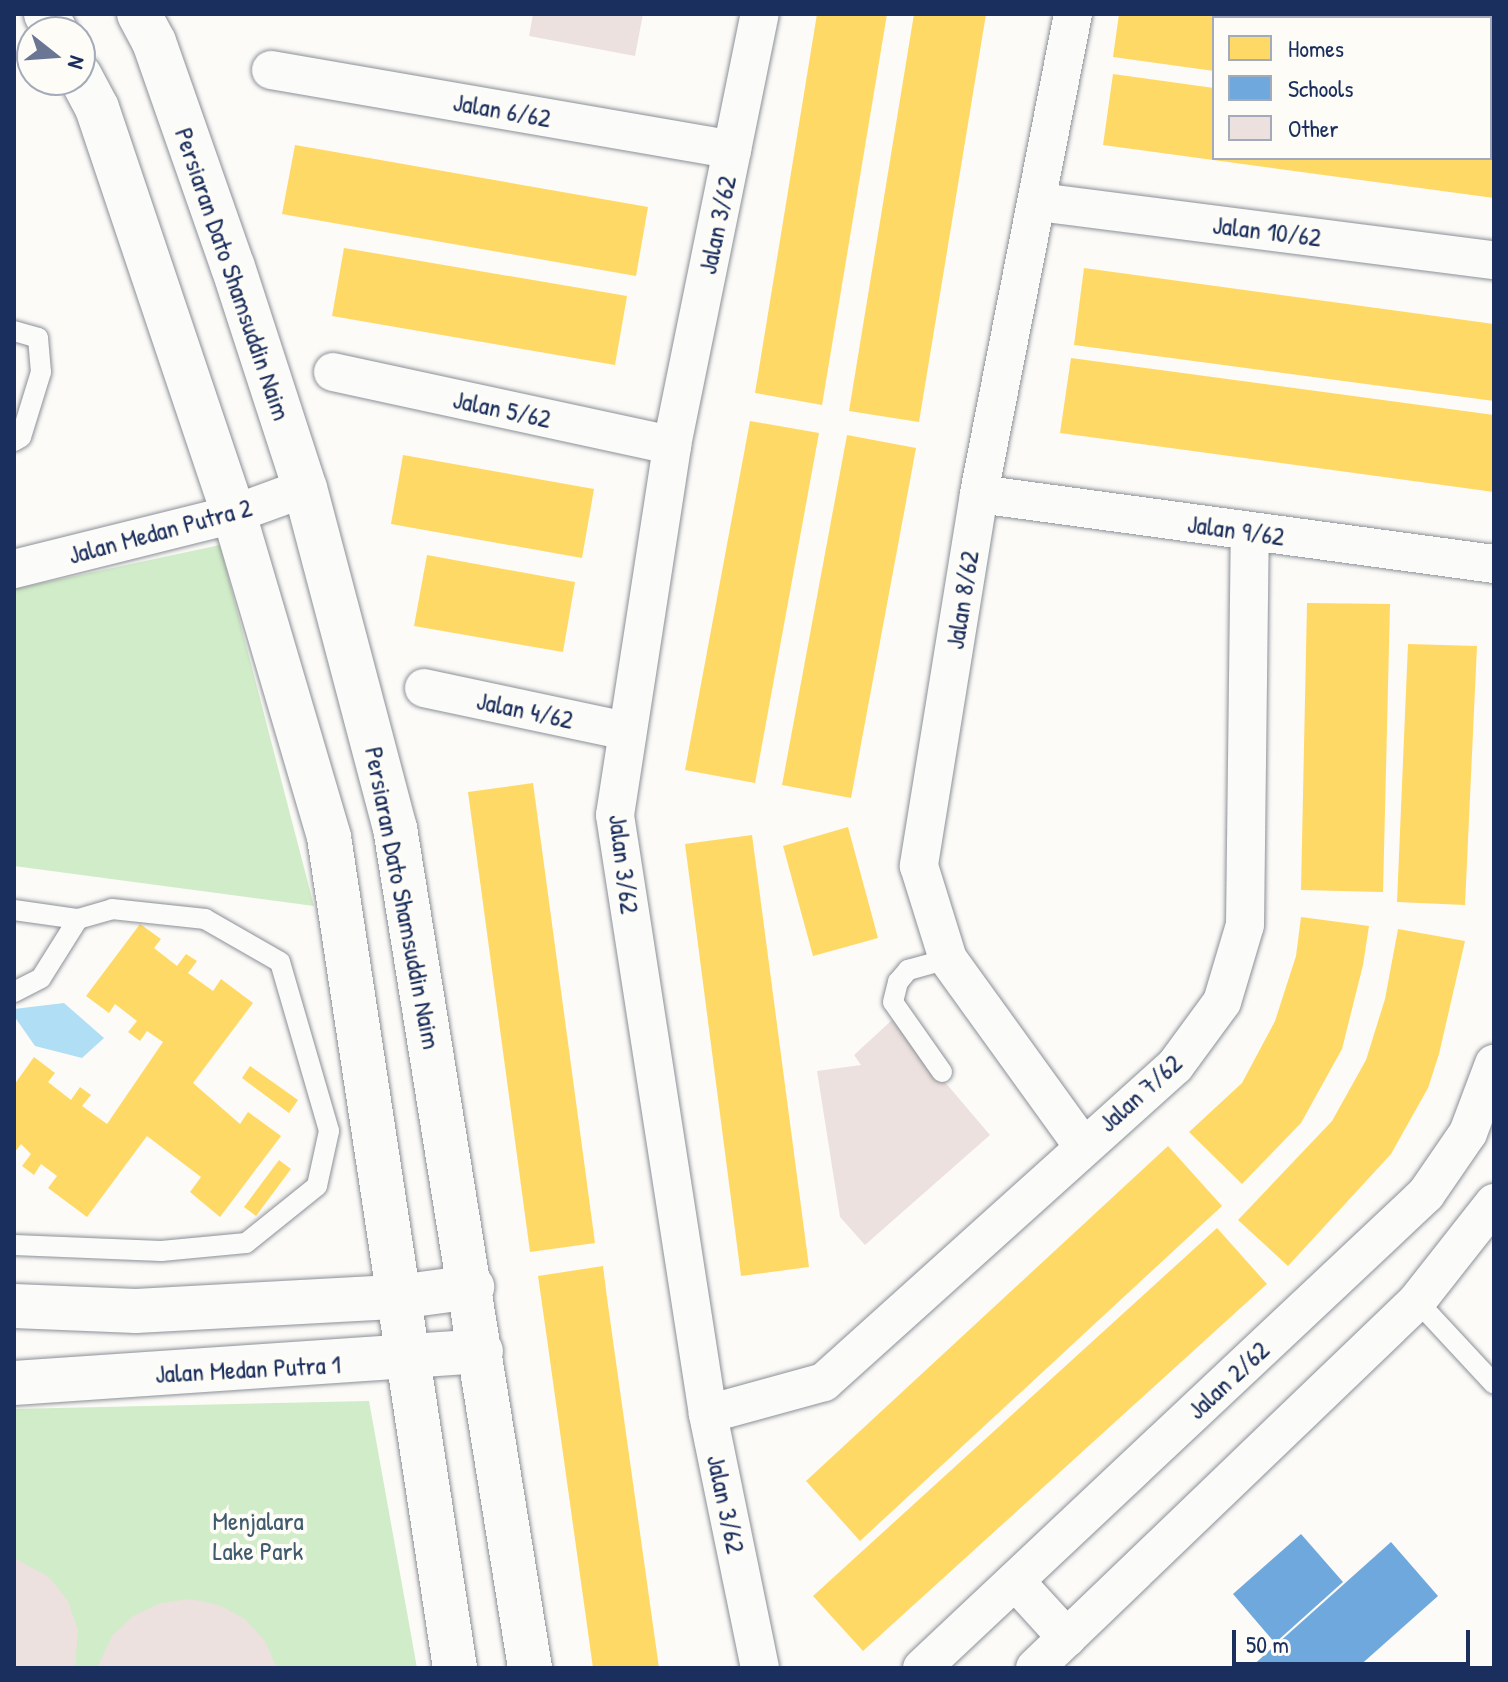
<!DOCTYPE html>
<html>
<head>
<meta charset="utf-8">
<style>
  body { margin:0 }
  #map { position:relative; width:1508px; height:1682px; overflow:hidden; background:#fcfbf8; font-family:"Patrick Hand",sans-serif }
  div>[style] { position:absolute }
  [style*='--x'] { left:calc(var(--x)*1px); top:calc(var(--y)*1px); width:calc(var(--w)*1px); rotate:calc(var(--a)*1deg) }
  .green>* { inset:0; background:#d1ecc8 }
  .water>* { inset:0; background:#b0def4 }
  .homes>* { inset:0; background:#ffd966 }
  .schools>* { inset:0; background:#6fa8dc }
  .building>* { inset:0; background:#ece1de }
  .roads { filter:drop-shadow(0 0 2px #8c9097) drop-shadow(0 0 2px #8c9097) }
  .lane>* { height:20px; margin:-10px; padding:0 10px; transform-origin:10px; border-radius:10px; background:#fbfbf9 }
  .street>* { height:38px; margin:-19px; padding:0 19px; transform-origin:19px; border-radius:19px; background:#fbfbf9 }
  .secondary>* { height:44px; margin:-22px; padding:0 22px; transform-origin:22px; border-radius:22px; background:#fbfbf9 }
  span { translate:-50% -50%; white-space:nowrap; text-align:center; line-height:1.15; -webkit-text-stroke:8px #fdfcf7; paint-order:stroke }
  .street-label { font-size:26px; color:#1b2f5e }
  .park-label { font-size:26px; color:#405b6e }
  .frame { position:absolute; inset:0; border:16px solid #1b2f5e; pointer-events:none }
  .legend { position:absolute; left:1212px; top:16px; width:280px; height:144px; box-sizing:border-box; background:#fdfcf7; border:2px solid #a3aaba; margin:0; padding:10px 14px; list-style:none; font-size:24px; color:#1b2f5e }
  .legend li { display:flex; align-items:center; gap:16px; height:40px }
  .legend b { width:40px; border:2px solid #a3aaba }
  .north { position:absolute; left:16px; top:16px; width:80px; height:80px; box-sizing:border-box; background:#fdfcf7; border:2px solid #a3aaba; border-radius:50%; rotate:107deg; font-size:22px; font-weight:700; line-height:32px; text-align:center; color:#1b2f5e }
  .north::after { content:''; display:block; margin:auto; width:28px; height:36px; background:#6a7694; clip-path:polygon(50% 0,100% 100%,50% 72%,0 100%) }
  .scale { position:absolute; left:1232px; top:1630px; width:238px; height:36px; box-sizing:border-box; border:4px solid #1b2f5e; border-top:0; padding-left:10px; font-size:24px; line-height:28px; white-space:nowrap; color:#1b2f5e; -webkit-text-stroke:6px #fdfcf7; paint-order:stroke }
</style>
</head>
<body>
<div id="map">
  <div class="green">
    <i style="clip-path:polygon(220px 545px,314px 906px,14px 866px,14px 589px)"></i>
    <i style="clip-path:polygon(369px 1401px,417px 1668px,14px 1668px,14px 1409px)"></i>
  </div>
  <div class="water">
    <i style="clip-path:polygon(64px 1003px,104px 1038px,82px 1058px,35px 1046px,14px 1016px,14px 1009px)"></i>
  </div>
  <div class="homes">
    <i style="clip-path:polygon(817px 14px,887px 14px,822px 405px,755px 393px)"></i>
    <i style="clip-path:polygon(914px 14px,986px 14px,919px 422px,849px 411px)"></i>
    <i style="clip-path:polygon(1119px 14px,1373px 14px,1388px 16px,1214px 18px,1214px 71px,1113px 57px)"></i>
    <i style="clip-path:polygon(1490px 30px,1494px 30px,1494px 109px,1490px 108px)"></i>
    <i style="clip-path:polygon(1113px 74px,1214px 88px,1214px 158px,1490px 158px,1490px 125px,1494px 126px,1494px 198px,1103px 145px)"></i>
    <i style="clip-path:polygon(295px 145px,648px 207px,636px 276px,282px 214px)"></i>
    <i style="clip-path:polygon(344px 248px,627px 296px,615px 365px,332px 316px)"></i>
    <i style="clip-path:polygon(1084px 268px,1494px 324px,1494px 401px,1074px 345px)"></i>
    <i style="clip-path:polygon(1071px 358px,1494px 415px,1494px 492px,1060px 433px)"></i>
    <i style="clip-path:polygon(750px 421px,819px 433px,755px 783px,685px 770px)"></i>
    <i style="clip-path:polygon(847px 435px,916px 448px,851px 798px,782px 785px)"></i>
    <i style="clip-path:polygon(403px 455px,594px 489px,582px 558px,391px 524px)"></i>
    <i style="clip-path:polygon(427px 555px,575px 582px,563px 652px,414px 626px)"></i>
    <i style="clip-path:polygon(1307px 603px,1390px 604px,1383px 892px,1301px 890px)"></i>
    <i style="clip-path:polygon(1408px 644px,1477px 646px,1465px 905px,1397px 902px)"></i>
    <i style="clip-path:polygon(533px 783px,595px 1243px,530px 1252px,468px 792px)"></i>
    <i style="clip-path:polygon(848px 827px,878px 938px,813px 956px,783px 846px)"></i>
    <i style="clip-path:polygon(752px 835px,809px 1267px,741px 1276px,685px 844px)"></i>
    <i style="clip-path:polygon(1301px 917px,1369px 926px,1363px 965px,1342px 1049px,1301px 1123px,1242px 1184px,1189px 1132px,1242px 1083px,1275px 1021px,1296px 956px)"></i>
    <i style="clip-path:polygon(140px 924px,161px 939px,154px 948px,177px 966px,186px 954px,197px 961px,188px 973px,213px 991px,221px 979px,253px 1003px,193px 1083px,240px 1124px,248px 1112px,281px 1136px,220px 1217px,190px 1192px,201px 1177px,147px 1136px,87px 1217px,48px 1188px,57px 1176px,41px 1164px,34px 1175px,22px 1166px,31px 1154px,21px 1144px,14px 1153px,14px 1085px,34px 1057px,55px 1073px,48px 1082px,71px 1100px,80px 1087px,91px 1095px,82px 1106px,107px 1124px,163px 1042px,147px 1031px,140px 1041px,128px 1032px,137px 1021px,115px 1004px,109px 1013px,86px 996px)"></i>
    <i style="clip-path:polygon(1398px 929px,1465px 941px,1439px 1054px,1428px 1088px,1391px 1154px,1288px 1266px,1238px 1220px,1332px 1121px,1366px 1060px,1385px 999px)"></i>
    <i style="clip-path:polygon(250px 1066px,298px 1100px,289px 1113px,242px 1078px)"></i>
    <i style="clip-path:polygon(1168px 1146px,1222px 1206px,860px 1541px,806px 1481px)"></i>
    <i style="clip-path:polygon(279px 1160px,291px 1169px,256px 1216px,244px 1207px)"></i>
    <i style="clip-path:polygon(1217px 1228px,1267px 1284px,863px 1651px,813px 1596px)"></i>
    <i style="clip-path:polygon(603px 1266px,607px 1298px,659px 1668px,593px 1668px,547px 1339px,538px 1276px)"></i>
  </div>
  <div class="schools">
    <i style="clip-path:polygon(1301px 1534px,1343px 1582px,1275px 1643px,1233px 1594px)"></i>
    <i style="clip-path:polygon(1391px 1542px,1438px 1596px,1357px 1668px,1250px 1668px)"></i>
  </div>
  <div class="building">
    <i style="clip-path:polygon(533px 14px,643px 14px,635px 56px,529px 36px)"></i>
    <i style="clip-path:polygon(892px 1020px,990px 1135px,865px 1245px,840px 1217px,817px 1071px,861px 1065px,854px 1055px)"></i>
    <i style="clip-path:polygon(14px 1558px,49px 1577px,68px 1601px,78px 1630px,75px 1668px,14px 1668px)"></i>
    <i style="clip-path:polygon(190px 1599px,219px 1605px,245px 1619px,265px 1641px,277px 1668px,97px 1668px,112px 1636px,133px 1616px,161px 1603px)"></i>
  </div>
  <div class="roads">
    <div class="lane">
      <i style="--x:14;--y:331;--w:25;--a:16"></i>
      <i style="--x:38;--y:338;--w:34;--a:85"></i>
      <i style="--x:41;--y:372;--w:68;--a:107.1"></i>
      <i style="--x:21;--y:437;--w:8;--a:150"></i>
      <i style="--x:14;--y:910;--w:65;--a:8"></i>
      <i style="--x:14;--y:992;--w:30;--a:-27"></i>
      <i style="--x:41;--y:978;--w:70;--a:-57.9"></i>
      <i style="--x:78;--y:919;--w:35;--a:-16"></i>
      <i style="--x:112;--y:909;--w:94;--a:6.1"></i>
      <i style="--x:205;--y:919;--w:86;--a:29.8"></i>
      <i style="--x:280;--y:962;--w:176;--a:73.8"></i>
      <i style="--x:329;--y:1131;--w:56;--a:102.3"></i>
      <i style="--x:317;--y:1186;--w:91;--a:141.2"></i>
      <i style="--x:246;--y:1243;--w:85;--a:174.6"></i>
      <i style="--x:161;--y:1251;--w:147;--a:-177.7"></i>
      <i style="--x:942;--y:1072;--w:85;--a:-125"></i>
      <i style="--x:893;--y:1002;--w:21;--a:-76"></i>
      <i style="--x:898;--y:982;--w:16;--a:-50"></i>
      <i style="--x:908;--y:970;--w:41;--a:-15.4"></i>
      <i style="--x:1417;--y:1301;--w:113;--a:47.1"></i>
    </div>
    <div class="street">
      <i style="--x:1073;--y:14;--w:489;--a:101.1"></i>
      <i style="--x:979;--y:494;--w:377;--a:99.2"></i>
      <i style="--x:919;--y:866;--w:97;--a:72.7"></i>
      <i style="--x:948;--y:959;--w:229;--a:54.2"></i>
      <i style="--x:271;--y:70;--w:468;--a:9.8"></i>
      <i style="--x:1039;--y:202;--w:459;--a:7.3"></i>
      <i style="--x:333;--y:372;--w:347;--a:12.2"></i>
      <i style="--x:979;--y:494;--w:520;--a:7.74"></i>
      <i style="--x:14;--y:569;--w:227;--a:-14"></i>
      <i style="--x:234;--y:514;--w:76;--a:-20.1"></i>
      <i style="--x:424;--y:688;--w:207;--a:12"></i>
      <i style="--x:708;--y:1414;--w:120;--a:-15.4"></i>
      <i style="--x:824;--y:1382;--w:472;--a:-42"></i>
      <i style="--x:1175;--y:1066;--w:79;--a:-53.7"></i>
      <i style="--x:1222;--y:1002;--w:80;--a:-73.4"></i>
      <i style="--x:1245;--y:925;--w:393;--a:-89.3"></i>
      <i style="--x:1015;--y:1581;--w:77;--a:47.6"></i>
      <i style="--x:760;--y:1668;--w:259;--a:-101.6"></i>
      <i style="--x:708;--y:1414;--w:606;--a:-98.83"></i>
      <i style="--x:615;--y:815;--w:374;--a:-81.2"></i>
      <i style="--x:672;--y:445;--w:440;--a:-78.5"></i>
      <i style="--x:922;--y:1668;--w:692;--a:-43.24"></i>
      <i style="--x:1426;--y:1194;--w:74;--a:-55.5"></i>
      <i style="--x:1468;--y:1133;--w:74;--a:-69.4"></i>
      <i style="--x:1035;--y:1668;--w:530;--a:-43.85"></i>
      <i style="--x:1417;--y:1301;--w:125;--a:-51.8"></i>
    </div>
    <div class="secondary">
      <i style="--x:46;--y:14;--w:21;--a:61"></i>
      <i style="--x:139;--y:14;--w:32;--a:62"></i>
      <i style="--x:154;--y:42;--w:238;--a:70.7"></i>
      <i style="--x:233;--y:267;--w:232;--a:72"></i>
      <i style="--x:305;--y:488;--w:352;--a:75.2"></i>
      <i style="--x:395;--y:828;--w:851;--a:80.87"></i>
      <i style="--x:80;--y:76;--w:36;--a:62"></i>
      <i style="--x:97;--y:108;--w:428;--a:71.4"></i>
      <i style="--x:234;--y:514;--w:337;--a:73.6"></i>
      <i style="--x:329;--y:837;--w:840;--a:81.38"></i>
      <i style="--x:14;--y:1306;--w:122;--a:2.3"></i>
      <i style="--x:136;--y:1311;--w:262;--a:-3.1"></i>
      <i style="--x:398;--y:1297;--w:75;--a:-7.7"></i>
      <i style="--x:14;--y:1383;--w:468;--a:-3.9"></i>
    </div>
  </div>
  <div class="street-label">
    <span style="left:502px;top:110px;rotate:10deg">Jalan 6/62</span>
    <span style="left:717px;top:225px;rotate:-78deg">Jalan 3/62</span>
    <span style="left:1267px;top:231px;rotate:7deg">Jalan 10/62</span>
    <span style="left:233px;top:274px;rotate:71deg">Persiaran Dato Shamsuddin Naim</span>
    <span style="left:502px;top:409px;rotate:12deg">Jalan 5/62</span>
    <span style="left:1236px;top:530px;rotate:8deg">Jalan 9/62</span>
    <span style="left:160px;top:531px;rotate:-15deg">Jalan Medan Putra 2</span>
    <span style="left:962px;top:600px;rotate:-81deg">Jalan 8/62</span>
    <span style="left:525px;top:710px;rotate:12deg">Jalan 4/62</span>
    <span style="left:624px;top:864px;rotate:83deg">Jalan 3/62</span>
    <span style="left:403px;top:898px;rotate:79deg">Persiaran Dato Shamsuddin Naim</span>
    <span style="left:1140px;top:1093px;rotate:-42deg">Jalan 7/62</span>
    <span style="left:248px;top:1369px;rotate:-3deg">Jalan Medan Putra 1</span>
    <span style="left:1228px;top:1380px;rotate:-43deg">Jalan 2/62</span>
    <span style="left:726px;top:1504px;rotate:78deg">Jalan 3/62</span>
  </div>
  <div class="park-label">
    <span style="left:258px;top:1536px">Menjalara<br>Lake Park</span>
  </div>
  <div class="frame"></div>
  <ul class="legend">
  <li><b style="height:22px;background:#ffd966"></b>Homes</li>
  <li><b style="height:22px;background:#6fa8dc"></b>Schools</li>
  <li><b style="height:22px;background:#ece1de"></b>Other</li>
  </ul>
  <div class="north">N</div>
  <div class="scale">50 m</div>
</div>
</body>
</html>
